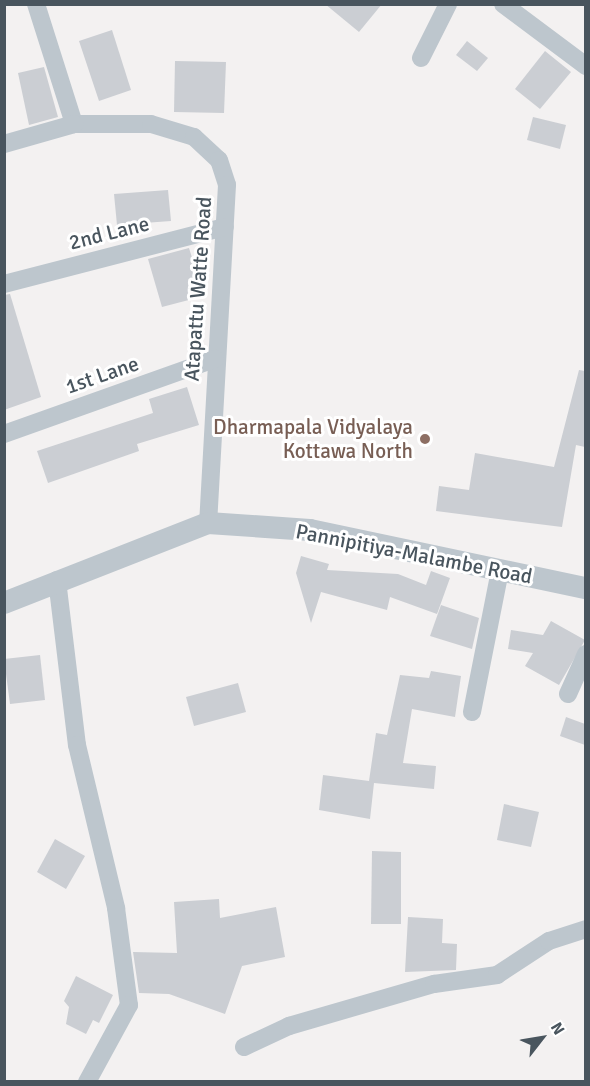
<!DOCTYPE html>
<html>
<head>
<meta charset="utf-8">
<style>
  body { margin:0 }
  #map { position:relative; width:590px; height:1086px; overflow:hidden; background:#f3f1f1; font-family:Signika,sans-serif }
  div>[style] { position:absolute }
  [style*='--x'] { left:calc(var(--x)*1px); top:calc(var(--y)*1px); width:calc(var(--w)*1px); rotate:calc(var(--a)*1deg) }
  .building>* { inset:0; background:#cbced3 }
  .minor>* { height:18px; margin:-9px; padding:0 9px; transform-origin:9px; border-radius:9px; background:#bdc6cd }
  .tertiary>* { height:22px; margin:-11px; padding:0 11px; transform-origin:11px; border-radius:11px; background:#bdc6cd }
  .dots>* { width:16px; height:16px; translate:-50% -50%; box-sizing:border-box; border:3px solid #fff; border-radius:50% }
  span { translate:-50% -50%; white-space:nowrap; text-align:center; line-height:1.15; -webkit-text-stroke:6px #fff; paint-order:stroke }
  .street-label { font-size:21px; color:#49555e }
  .education-label { font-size:21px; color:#785e54 }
  .right { translate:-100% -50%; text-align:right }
  .frame { position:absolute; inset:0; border:6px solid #49555e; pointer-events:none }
  .north { position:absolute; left:512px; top:1008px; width:60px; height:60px; -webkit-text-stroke:4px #fff; paint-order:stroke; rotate:59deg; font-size:16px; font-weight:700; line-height:24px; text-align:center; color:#49555e }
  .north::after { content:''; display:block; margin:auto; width:21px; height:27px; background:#49555e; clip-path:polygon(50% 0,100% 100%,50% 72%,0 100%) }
</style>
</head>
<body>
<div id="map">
  <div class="building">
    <i style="clip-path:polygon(325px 4px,382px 4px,359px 32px)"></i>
    <i style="clip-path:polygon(112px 30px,131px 90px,99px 101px,79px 41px)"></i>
    <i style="clip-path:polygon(467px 41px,488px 58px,477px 71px,456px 55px)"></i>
    <i style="clip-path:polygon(545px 51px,571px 72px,540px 109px,515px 89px)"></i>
    <i style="clip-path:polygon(175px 61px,226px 62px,224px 113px,174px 112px)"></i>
    <i style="clip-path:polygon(44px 67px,58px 117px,29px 125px,18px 73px)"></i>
    <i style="clip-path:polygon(533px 117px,566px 125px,560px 149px,527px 140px)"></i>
    <i style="clip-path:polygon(168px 190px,171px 221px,117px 225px,114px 194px)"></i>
    <i style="clip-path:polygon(189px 248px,204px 296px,162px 307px,148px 259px)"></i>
    <i style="clip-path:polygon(10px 294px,41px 397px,4px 410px,4px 295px)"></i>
    <i style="clip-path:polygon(579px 370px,585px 371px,585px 447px,576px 445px,562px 527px,436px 511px,439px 486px,469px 490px,475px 453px,554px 467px)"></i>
    <i style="clip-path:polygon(187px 387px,199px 425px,137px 444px,139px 451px,48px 483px,37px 451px,153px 413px,149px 399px)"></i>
    <i style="clip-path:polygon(301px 556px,329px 564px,327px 570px,398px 574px,426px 585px,431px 571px,450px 578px,437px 614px,390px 597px,387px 610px,321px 592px,311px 623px,296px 573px)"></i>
    <i style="clip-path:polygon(441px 605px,479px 618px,472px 649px,430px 636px)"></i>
    <i style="clip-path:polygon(551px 621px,585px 640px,559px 685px,525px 666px,533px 653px,508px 649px,511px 630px,543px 635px)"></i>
    <i style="clip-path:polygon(40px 655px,45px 700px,10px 704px,4px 659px)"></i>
    <i style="clip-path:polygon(431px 671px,461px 676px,455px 717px,412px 709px,403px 763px,436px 766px,434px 789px,374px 783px,370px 819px,319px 810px,323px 775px,369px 781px,376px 733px,387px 735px,400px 675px,429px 678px)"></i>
    <i style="clip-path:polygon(238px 683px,246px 712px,194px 726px,186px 697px)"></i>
    <i style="clip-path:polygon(566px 717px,585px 724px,585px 745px,560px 736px)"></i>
    <i style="clip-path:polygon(504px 804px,539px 812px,531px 847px,497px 840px)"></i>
    <i style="clip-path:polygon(55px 839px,85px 856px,66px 889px,37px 872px)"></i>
    <i style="clip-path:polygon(372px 851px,401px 852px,401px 924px,371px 924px)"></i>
    <i style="clip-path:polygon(219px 899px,220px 918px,276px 907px,285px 957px,242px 966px,225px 1014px,169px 994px,139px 993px,133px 952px,177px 953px,174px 902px)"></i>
    <i style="clip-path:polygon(408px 917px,443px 919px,442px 943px,457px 944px,456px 970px,405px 972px)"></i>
    <i style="clip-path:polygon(76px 976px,113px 995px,99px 1023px,93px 1020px,86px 1034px,66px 1024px,69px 1007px,64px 1001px)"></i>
  </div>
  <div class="minor">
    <i style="--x:36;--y:4;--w:126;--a:72.4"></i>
    <i style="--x:74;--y:124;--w:77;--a:0"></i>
    <i style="--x:151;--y:124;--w:45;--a:16.8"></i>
    <i style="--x:194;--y:137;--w:34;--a:43"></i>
    <i style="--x:219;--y:160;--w:26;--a:72"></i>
    <i style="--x:227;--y:185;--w:339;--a:93.2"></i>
    <i style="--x:503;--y:4;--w:104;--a:36.8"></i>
    <i style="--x:421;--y:58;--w:60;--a:-63.4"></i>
    <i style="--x:4;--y:144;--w:73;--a:-15.9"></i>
    <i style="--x:4;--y:284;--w:228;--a:-14.5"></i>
    <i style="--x:4;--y:434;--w:224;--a:-19.6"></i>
    <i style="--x:57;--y:580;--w:166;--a:83.1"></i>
    <i style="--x:77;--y:745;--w:168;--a:76.5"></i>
    <i style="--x:116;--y:908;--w:98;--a:82.4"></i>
    <i style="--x:129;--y:1005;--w:88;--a:118.6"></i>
    <i style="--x:568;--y:694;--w:44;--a:-65.8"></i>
    <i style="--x:472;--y:712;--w:145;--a:-78.8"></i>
    <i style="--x:244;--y:1047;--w:50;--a:-25"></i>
    <i style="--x:289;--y:1026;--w:151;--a:-16.2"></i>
    <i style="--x:434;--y:984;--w:64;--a:-8.1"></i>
    <i style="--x:497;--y:975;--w:62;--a:-33.2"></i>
    <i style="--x:549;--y:941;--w:39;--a:-18"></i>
  </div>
  <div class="tertiary">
    <i style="--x:4;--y:603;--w:219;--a:-21.4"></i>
    <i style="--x:208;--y:523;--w:102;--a:3.9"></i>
    <i style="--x:310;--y:530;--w:282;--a:11.9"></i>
  </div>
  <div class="dots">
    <i style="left:425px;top:439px;background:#8d6e63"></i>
  </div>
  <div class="street-label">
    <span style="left:109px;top:233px;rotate:-14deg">2nd Lane</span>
    <span style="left:198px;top:289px;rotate:-86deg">Atapattu Watte Road</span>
    <span style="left:102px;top:375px;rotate:-19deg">1st Lane</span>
    <span style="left:414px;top:554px;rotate:11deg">Pannipitiya-Malambe Road</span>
  </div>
  <div class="education-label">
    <span class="right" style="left:413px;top:439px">Dharmapala Vidyalaya<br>Kottawa North</span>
  </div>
  <div class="frame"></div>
  <div class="north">N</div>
</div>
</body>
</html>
